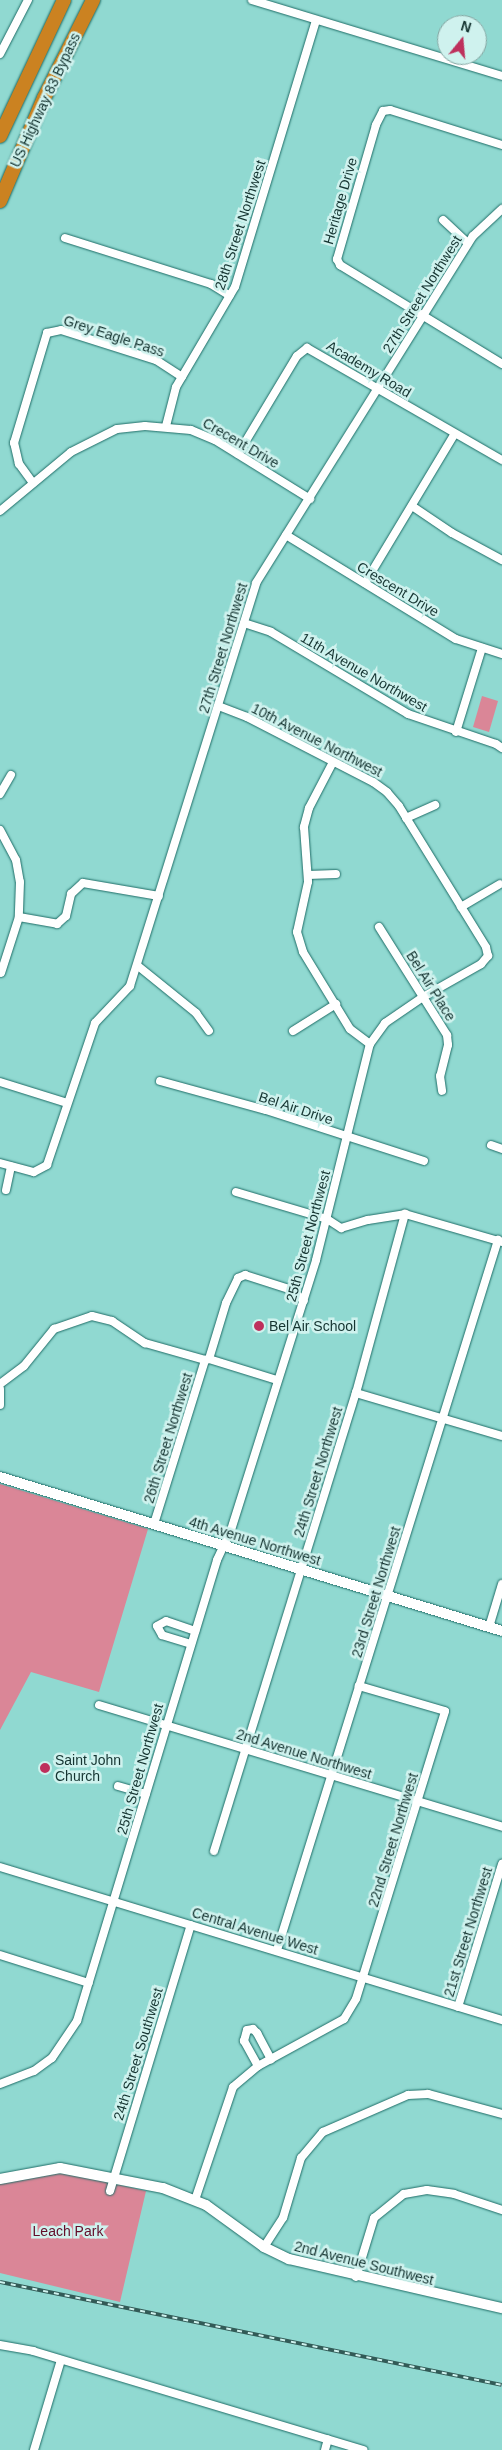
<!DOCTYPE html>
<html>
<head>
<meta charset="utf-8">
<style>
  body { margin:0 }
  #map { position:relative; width:502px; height:2450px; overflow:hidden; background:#90d9d1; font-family:Helvetica,sans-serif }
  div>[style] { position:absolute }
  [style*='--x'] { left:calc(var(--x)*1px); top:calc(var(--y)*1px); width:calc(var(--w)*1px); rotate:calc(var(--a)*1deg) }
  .green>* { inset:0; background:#da8697 }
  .roads { filter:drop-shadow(0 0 1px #1f6d67) drop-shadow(0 0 1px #1f6d67) }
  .street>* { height:8px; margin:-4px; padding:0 4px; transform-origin:4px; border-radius:4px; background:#fff }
  .secondary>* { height:10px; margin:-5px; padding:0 5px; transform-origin:5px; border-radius:5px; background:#fff }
  .highway>* { height:14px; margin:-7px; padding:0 7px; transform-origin:7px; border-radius:7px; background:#cb8221 }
  .rail>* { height:4px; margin-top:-2px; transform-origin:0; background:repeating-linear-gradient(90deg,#cff2ee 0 5.5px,#325b57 0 11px); box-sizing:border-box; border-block:1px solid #325b57 }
  .dots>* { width:14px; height:14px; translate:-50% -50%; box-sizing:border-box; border:2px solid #cff2ee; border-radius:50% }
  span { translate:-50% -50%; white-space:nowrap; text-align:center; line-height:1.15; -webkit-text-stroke:5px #cff2ee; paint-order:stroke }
  .street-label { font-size:14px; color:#153431 }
  .poi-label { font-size:14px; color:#153431 }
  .left { translate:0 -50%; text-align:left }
  .park-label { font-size:14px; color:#630d2a }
  .north { position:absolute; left:437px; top:15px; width:50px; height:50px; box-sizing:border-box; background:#cff2ee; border:1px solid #85a6a2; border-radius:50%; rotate:17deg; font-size:14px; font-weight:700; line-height:20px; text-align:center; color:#153431 }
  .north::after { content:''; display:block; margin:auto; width:18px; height:22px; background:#be305c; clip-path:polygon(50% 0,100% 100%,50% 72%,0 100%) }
</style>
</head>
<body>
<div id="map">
  <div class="green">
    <i style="clip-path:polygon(482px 696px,498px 701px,489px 732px,473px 727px)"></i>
    <i style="clip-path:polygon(0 1484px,148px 1529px,99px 1692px,31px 1672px,0 1730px)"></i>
    <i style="clip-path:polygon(60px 2171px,146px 2191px,120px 2302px,0 2273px,0 2181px)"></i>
  </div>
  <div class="roads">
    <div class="street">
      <i style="--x:252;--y:0;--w:261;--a:16.9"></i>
      <i style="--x:0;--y:54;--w:61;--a:-62.6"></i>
      <i style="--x:502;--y:145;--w:117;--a:-162.6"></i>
      <i style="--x:390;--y:110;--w:7;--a:172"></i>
      <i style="--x:383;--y:111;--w:16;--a:117"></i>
      <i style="--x:376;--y:125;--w:140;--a:106.2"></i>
      <i style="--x:337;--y:259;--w:7;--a:63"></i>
      <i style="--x:340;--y:265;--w:190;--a:31.4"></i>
      <i style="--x:443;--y:220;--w:34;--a:43"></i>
      <i style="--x:65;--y:238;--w:153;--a:17.5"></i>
      <i style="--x:211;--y:284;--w:22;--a:32"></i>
      <i style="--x:166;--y:426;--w:40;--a:-75.6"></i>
      <i style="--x:176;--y:387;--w:116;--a:-59.5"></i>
      <i style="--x:235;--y:287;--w:278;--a:-73.1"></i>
      <i style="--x:238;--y:454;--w:114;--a:-59"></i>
      <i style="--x:297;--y:356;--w:13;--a:-39"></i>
      <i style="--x:307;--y:348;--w:225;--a:29.9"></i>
      <i style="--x:33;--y:483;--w:24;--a:-126"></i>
      <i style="--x:19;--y:464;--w:22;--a:-103"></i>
      <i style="--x:14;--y:443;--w:115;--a:-73.3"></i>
      <i style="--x:47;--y:333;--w:14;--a:-12"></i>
      <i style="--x:61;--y:330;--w:100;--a:17.5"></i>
      <i style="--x:156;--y:360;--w:31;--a:33"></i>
      <i style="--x:412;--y:506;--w:48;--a:34"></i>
      <i style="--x:452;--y:533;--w:57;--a:28.4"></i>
      <i style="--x:0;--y:511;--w:92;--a:-39.7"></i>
      <i style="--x:71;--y:452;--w:51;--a:-26.6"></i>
      <i style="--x:117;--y:429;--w:28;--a:-6"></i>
      <i style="--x:145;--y:426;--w:46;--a:5"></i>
      <i style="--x:191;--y:430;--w:26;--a:23"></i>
      <i style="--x:215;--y:440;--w:112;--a:31.8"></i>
      <i style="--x:286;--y:535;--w:199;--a:31.5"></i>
      <i style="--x:456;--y:639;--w:48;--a:18.1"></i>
      <i style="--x:365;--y:583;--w:173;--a:-59"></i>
      <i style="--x:244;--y:623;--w:28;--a:18"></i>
      <i style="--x:271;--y:632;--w:160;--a:30.9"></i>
      <i style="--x:408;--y:714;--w:93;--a:18.8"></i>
      <i style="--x:496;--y:744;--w:7;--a:34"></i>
      <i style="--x:456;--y:732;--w:88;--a:-72.8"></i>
      <i style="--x:333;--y:762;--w:52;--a:117.6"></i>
      <i style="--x:309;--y:808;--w:20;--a:105"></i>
      <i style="--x:304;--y:827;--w:55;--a:85.8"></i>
      <i style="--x:308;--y:882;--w:51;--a:102.4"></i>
      <i style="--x:297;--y:932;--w:21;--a:73"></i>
      <i style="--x:303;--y:952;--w:90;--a:58.6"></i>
      <i style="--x:350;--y:1029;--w:25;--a:37"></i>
      <i style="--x:0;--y:794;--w:22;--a:-60"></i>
      <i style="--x:406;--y:818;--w:32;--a:-24"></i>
      <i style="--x:0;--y:830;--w:34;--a:62"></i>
      <i style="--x:16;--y:860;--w:22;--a:80"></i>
      <i style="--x:20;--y:882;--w:35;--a:92"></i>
      <i style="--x:308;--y:875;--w:28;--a:-2"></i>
      <i style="--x:461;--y:907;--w:45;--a:-30.5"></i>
      <i style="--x:379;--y:927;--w:128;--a:57.8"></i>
      <i style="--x:447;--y:1035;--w:10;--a:84"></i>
      <i style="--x:448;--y:1045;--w:32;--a:104"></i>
      <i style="--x:440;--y:1076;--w:15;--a:82"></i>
      <i style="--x:138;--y:966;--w:75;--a:39"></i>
      <i style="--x:196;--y:1013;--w:22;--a:54"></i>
      <i style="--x:1;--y:973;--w:59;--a:-72.2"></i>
      <i style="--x:19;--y:917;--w:39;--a:10"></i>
      <i style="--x:57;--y:924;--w:12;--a:-42"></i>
      <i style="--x:66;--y:916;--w:23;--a:-77"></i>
      <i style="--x:71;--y:894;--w:16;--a:-43"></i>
      <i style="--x:83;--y:883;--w:77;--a:9.7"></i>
      <i style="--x:293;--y:1031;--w:51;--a:-32.1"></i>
      <i style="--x:160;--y:1081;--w:110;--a:15.3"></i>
      <i style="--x:266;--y:1110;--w:166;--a:17.9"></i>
      <i style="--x:0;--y:1082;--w:70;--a:17.4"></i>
      <i style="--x:491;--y:1145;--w:12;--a:20"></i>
      <i style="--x:0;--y:1163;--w:35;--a:15"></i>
      <i style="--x:34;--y:1172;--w:15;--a:-28"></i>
      <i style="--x:47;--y:1165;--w:150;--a:-71.3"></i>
      <i style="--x:95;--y:1023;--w:51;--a:-46.6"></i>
      <i style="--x:130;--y:986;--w:422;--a:-72.6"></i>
      <i style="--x:256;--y:583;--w:409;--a:-58"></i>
      <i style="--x:473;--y:236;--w:40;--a:-43"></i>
      <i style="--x:6;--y:1190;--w:24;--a:-78"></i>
      <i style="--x:236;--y:1192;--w:95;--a:16.5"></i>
      <i style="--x:327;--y:1219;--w:17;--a:33"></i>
      <i style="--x:341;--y:1228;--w:28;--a:-17"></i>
      <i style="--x:368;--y:1220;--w:37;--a:-9"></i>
      <i style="--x:405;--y:1214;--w:101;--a:16.1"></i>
      <i style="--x:209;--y:1359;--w:71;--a:17.2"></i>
      <i style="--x:205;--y:1360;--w:4;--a:-14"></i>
      <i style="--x:209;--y:1359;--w:59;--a:-73.1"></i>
      <i style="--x:226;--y:1303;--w:28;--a:-64"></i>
      <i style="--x:238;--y:1278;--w:8;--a:-23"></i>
      <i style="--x:245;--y:1275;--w:49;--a:17.7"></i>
      <i style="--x:292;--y:1290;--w:16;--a:43"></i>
      <i style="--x:0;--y:1384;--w:30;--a:-37"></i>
      <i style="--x:24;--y:1366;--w:48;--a:-51"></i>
      <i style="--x:54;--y:1329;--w:40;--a:-18.9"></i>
      <i style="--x:92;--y:1316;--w:21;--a:14"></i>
      <i style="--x:112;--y:1321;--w:40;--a:34"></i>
      <i style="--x:145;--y:1343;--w:62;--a:15.8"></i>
      <i style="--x:0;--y:1389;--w:16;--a:90"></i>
      <i style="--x:356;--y:1393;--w:152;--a:16.4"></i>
      <i style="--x:154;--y:1524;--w:172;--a:-72.7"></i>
      <i style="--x:489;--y:1627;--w:45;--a:-73.2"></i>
      <i style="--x:191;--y:1644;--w:30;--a:-163"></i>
      <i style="--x:162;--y:1635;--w:10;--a:-119"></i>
      <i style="--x:157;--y:1626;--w:10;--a:-29"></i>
      <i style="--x:166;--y:1621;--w:31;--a:19"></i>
      <i style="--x:99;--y:1705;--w:421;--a:16.8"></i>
      <i style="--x:118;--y:1786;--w:29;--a:16"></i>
      <i style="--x:214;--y:1851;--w:480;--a:-72.8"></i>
      <i style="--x:356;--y:1393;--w:186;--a:-74.7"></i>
      <i style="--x:0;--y:1867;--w:525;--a:16.95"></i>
      <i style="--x:277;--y:1950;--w:744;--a:-72.71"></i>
      <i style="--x:0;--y:1955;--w:93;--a:17.5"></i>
      <i style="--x:458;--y:2007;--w:150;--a:-72.9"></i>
      <i style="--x:258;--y:2066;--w:29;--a:-119"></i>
      <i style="--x:244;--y:2041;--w:11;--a:-75"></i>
      <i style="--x:247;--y:2030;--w:6;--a:-9"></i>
      <i style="--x:253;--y:2029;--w:6;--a:45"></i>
      <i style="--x:257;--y:2033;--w:30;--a:62"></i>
      <i style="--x:0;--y:2084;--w:36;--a:-21"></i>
      <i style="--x:34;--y:2071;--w:22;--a:-36"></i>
      <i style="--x:52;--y:2058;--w:45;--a:-56"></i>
      <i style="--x:77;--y:2021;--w:482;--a:-73.1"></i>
      <i style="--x:217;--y:1560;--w:33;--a:-65"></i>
      <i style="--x:231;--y:1530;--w:283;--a:-72.5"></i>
      <i style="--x:316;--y:1260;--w:223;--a:-76"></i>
      <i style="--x:370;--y:1044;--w:26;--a:-54"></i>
      <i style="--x:385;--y:1023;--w:46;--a:-34.4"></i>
      <i style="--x:423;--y:997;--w:67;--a:-29.6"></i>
      <i style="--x:481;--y:964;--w:11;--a:-49"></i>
      <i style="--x:488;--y:956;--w:9;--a:-103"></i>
      <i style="--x:486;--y:947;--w:166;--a:-121.7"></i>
      <i style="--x:399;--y:806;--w:18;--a:-131"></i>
      <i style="--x:387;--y:792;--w:17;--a:-144"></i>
      <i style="--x:373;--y:782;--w:142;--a:-152.7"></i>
      <i style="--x:247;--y:717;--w:31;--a:-159"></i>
      <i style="--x:110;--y:2191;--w:278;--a:-73.1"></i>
      <i style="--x:195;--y:2200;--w:119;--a:-71.4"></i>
      <i style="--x:233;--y:2087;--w:33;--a:-40"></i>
      <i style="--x:258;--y:2066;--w:98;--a:-28.7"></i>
      <i style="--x:344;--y:2019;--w:23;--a:-59"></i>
      <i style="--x:356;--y:1999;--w:301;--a:-72.8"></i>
      <i style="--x:445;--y:1711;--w:90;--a:-163.8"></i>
      <i style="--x:264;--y:2247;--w:35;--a:-57"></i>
      <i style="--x:283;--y:2218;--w:63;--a:-73.3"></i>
      <i style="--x:301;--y:2158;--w:34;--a:-50"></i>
      <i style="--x:323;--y:2132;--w:93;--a:-23.5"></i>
      <i style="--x:408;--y:2095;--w:20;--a:-3"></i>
      <i style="--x:428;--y:2094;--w:77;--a:15.1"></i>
      <i style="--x:356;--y:2277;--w:62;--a:-73"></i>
      <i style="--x:374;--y:2218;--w:38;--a:-39"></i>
      <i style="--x:404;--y:2194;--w:23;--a:-10"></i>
      <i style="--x:427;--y:2190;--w:27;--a:8"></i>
      <i style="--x:454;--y:2194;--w:51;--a:18.4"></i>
      <i style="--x:0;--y:2345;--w:34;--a:10"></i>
      <i style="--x:33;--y:2351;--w:345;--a:16.7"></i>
      <i style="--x:34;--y:2450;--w:94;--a:-73.3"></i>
      <i style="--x:325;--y:2450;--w:11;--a:-75"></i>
    </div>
    <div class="secondary">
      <i style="--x:0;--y:1477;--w:525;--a:17.05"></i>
      <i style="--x:0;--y:2179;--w:61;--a:-10.4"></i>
      <i style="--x:60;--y:2168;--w:105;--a:11"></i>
      <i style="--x:163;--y:2188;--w:46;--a:21.6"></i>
      <i style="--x:206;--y:2205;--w:72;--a:35.9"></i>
      <i style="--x:264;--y:2247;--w:28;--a:26"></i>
      <i style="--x:289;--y:2259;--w:219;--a:13"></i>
    </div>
    <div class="highway">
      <i style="--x:0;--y:136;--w:150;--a:-64.8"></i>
      <i style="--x:0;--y:201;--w:112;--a:-66.9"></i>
      <i style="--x:44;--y:98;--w:110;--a:-63.4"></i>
    </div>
  </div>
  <div class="rail">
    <i style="--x:0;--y:2282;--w:512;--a:11.59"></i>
  </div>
  <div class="dots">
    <i style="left:259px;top:1326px;background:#be305c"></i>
    <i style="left:45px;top:1768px;background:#be305c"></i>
  </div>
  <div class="street-label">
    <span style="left:45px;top:100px;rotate:-65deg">US Highway 83 Bypass</span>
    <span style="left:340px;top:201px;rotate:-74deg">Heritage Drive</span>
    <span style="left:240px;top:225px;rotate:-72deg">28th Street Northwest</span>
    <span style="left:422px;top:294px;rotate:-58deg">27th Street Northwest</span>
    <span style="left:114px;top:336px;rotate:18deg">Grey Eagle Pass</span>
    <span style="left:369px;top:369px;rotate:31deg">Academy Road</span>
    <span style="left:241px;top:443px;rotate:30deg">Crecent Drive</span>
    <span style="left:398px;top:589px;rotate:31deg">Crescent Drive</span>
    <span style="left:223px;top:648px;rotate:-73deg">27th Street Northwest</span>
    <span style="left:364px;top:672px;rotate:30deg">11th Avenue Northwest</span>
    <span style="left:317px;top:740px;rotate:27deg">10th Avenue Northwest</span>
    <span style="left:431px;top:986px;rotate:58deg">Bel Air Place</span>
    <span style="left:296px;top:1108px;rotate:18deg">Bel Air Drive</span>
    <span style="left:308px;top:1236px;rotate:-75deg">25th Street Northwest</span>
    <span style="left:168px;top:1438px;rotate:-73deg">26th Street Northwest</span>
    <span style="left:318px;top:1472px;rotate:-73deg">24th Street Northwest</span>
    <span style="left:255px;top:1541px;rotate:17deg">4th Avenue Northwest</span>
    <span style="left:376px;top:1592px;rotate:-73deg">23rd Street Northwest</span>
    <span style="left:304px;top:1754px;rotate:17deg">2nd Avenue Northwest</span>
    <span style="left:140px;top:1769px;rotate:-74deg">25th Street Northwest</span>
    <span style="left:393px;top:1840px;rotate:-73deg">22nd Street Northwest</span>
    <span style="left:255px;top:1931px;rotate:17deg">Central Avenue West</span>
    <span style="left:468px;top:1932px;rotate:-73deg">21st Street Northwest</span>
    <span style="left:138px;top:2054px;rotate:-73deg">24th Street Southwest</span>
    <span style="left:364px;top:2263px;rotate:14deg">2nd Avenue Southwest</span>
  </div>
  <div class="poi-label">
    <span class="left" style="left:269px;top:1326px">Bel Air School</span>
    <span class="left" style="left:55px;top:1768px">Saint John<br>Church</span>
  </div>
  <div class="park-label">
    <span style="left:68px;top:2231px">Leach Park</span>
  </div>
  <div class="north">N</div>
</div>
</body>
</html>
